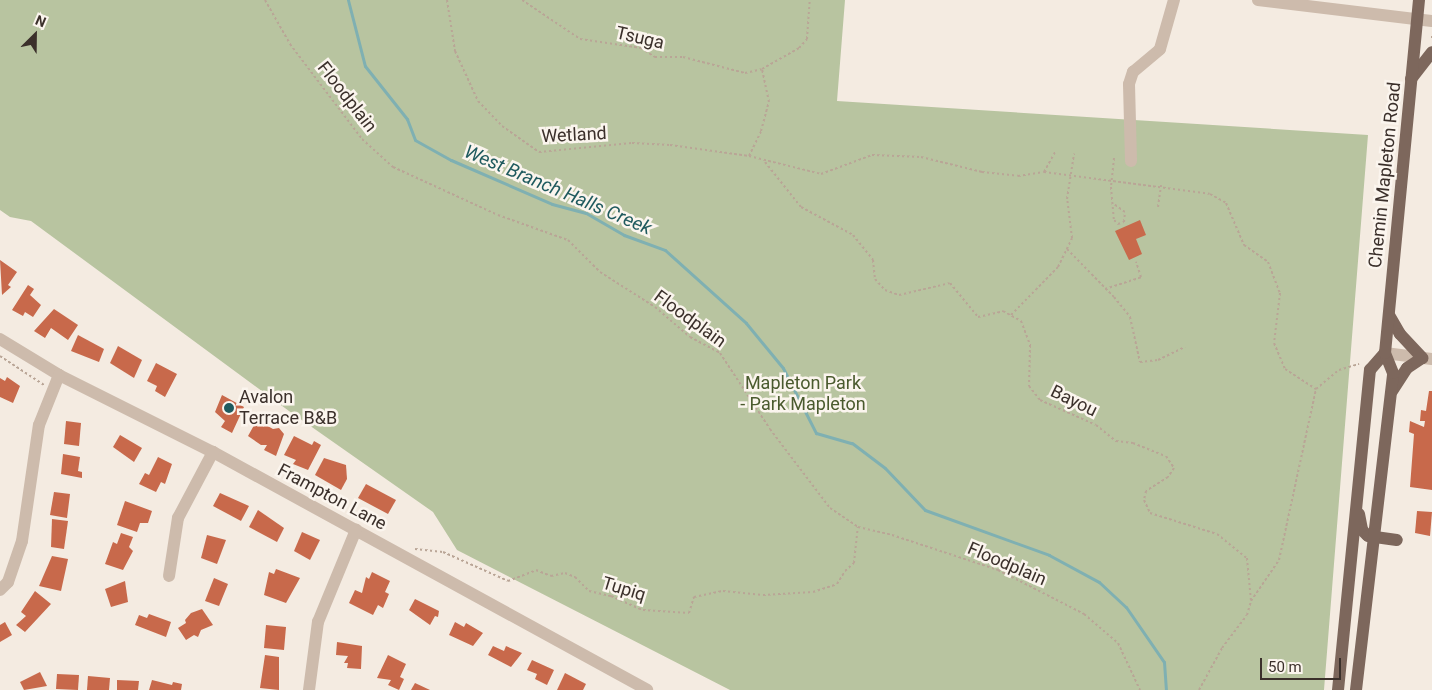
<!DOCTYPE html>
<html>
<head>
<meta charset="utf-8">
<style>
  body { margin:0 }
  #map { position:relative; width:1432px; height:690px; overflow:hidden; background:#f4ebe1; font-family:Roboto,sans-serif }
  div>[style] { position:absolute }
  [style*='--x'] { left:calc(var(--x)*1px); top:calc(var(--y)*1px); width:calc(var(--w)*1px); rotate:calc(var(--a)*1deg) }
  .green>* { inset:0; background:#b8c4a0 }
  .stream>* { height:3px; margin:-1.5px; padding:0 1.5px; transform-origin:1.5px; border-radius:1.5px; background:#7fb0b2 }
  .building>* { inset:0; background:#c8694b }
  .path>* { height:2px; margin-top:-1px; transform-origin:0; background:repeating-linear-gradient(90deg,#b9a596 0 2.5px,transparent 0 5px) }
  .minor>* { height:12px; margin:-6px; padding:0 6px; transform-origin:6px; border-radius:6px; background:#cdbbac }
  .major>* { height:12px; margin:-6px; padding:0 6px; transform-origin:6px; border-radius:6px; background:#7d675c }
  .dots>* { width:14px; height:14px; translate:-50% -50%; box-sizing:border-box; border:2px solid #fbf5ee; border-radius:50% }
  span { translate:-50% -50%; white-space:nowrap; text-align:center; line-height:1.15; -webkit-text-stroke:5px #fbf5ee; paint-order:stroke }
  .street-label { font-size:18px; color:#3b302b }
  .park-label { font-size:18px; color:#4a5a2e }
  .poi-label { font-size:18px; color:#3b302b }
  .left { translate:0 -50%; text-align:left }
  .water-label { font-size:19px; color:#1f5a5e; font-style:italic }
  .north { position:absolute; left:10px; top:10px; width:50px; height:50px; -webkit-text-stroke:4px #fbf5ee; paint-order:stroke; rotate:23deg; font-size:14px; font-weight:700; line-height:20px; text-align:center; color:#3b302b }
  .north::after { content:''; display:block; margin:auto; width:18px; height:22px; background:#3b302b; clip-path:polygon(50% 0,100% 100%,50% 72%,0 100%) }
  .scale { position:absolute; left:1260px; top:658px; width:81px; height:22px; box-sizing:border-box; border:2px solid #3b302b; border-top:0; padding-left:6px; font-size:15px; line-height:18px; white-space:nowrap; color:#3b302b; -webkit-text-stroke:4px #fbf5ee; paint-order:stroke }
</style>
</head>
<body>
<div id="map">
  <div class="green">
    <i style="clip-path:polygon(0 0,845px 0,837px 101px,1368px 135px,1324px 690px,730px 690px,457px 550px,433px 512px,289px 411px,31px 221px,10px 217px,0 210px)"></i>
  </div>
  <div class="stream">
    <i style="--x:348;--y:0;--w:68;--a:75.6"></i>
    <i style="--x:365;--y:66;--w:68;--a:51.6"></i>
    <i style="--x:407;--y:119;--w:22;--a:69"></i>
    <i style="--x:415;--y:140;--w:41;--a:29.1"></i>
    <i style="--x:451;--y:160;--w:110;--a:23.5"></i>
    <i style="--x:552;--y:204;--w:35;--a:15"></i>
    <i style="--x:586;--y:213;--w:44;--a:30.1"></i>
    <i style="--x:624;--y:235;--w:44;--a:20.1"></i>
    <i style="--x:665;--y:250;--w:109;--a:42"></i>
    <i style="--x:746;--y:323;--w:58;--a:50.6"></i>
    <i style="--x:783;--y:368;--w:73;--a:63.1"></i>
    <i style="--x:816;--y:433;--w:37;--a:16"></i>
    <i style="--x:852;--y:443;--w:41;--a:37.1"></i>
    <i style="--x:885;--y:468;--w:58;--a:46.4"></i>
    <i style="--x:925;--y:510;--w:132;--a:19.9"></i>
    <i style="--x:1049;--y:555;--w:57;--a:28.4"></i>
    <i style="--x:1099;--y:582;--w:37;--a:43"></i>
    <i style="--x:1126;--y:607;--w:67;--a:55.4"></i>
    <i style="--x:1164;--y:662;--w:28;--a:86"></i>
  </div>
  <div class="building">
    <i style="clip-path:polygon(1140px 220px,1146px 235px,1136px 239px,1142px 254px,1129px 260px,1115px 231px)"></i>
    <i style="clip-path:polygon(0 260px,17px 272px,8px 285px,11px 287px,2px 295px)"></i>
    <i style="clip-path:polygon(28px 285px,34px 289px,30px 295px,41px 305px,33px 317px,25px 312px,23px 316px,12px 310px)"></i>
    <i style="clip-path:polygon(54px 309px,78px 325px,68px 340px,51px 328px,45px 338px,34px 331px)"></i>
    <i style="clip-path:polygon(78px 335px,104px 349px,99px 362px,71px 351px)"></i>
    <i style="clip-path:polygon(118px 346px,142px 360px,134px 378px,110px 363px)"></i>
    <i style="clip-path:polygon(156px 363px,177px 374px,165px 397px,155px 391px,157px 386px,147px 381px)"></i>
    <i style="clip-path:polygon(7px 377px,20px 386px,13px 403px,0 397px,0 378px,5px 381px)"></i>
    <i style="clip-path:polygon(1429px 391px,1432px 391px,1432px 490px,1410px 487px,1414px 434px,1409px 432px,1410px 421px,1424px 427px,1425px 421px,1420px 421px,1421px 410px,1426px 411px)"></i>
    <i style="clip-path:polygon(222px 395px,244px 407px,232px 433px,221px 427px,225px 421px,215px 412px)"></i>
    <i style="clip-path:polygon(257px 420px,273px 429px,279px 428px,284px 434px,276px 456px,264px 450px,267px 445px,261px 445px,248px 436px)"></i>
    <i style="clip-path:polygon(66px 421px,81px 423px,79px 446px,64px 444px)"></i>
    <i style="clip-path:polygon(120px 435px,142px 448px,134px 462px,113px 447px)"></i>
    <i style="clip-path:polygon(294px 436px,312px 445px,314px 441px,321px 445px,308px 470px,293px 464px,296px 460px,284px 455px)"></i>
    <i style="clip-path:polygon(63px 454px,80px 457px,78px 471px,82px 472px,82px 478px,61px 474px)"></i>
    <i style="clip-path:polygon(158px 457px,172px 464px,165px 484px,161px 482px,156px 492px,139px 484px,145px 473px,149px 475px)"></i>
    <i style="clip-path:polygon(324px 458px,346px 465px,347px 479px,341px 490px,315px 475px)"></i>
    <i style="clip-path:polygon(366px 484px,396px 500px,388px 514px,358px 498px)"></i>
    <i style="clip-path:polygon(54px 492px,70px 494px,67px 518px,50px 515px)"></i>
    <i style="clip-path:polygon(220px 493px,249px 506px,241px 521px,213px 506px)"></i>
    <i style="clip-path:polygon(125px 501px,152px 511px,148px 523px,140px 523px,137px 532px,117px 525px)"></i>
    <i style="clip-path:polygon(258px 510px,284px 528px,277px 542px,249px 527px)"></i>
    <i style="clip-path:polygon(1417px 511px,1432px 512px,1430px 536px,1415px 533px)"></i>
    <i style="clip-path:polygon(52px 519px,68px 521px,64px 549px,51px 547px)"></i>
    <i style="clip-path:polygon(302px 532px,320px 540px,310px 560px,294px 551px)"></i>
    <i style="clip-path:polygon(121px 533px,133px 537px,129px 547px,133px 551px,123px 570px,105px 564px,113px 542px,117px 544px)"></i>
    <i style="clip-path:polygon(207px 535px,226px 540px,217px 564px,201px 558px)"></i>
    <i style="clip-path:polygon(52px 556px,68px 559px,61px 591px,39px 586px)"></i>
    <i style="clip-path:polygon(276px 569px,300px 578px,286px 603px,264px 595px,269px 572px,274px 574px)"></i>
    <i style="clip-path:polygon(372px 572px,390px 581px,385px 592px,389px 594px,383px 608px,378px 605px,373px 615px,349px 603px,355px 590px,362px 593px,366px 577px,369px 579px)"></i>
    <i style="clip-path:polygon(214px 578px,228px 584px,219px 606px,205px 601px)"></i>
    <i style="clip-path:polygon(125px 581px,128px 602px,111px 607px,105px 589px)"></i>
    <i style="clip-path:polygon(35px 591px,51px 604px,25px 632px,16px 625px,26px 616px,21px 612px)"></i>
    <i style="clip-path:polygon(415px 599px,439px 611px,438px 617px,435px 616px,430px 625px,409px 610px)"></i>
    <i style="clip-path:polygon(202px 609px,213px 625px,201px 630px,198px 637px,194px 635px,186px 640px,178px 628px,186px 623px,185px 620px,191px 613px)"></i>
    <i style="clip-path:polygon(149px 614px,171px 622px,166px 637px,135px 625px,139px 615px,147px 618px)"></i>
    <i style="clip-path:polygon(5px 622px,12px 635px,0 642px,0 625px)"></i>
    <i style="clip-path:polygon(455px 622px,464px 627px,466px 623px,483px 633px,473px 646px,449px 635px)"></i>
    <i style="clip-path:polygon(266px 625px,286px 627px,284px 650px,264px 648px)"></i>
    <i style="clip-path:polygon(337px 642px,362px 646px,361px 669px,347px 668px,348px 663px,344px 663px,348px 656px,336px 655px)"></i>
    <i style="clip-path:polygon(493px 646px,504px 651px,506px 646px,522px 653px,511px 667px,488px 655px)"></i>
    <i style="clip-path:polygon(265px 655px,279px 657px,279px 690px,260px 688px)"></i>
    <i style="clip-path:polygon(388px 655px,406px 664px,400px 677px,404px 679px,399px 690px,388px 685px,391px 680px,377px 678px)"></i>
    <i style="clip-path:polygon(532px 660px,554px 670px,547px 685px,535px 679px,537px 674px,527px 670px)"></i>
    <i style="clip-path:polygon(40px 672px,47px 686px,24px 690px,20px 682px)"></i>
    <i style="clip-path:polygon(565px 673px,586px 684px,583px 690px,557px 690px)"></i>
    <i style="clip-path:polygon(57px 674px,79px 675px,78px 690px,56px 689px)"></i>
    <i style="clip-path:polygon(88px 676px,110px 678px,109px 690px,87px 690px)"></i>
    <i style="clip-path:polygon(117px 680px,139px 681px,138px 690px,117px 690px)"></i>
    <i style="clip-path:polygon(152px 680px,172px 685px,173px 682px,182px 684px,181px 690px,149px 690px)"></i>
    <i style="clip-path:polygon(415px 683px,430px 690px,411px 690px)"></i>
  </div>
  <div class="path">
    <i style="--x:265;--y:0;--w:51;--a:60.4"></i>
    <i style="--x:290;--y:44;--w:119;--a:52.8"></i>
    <i style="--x:362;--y:139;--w:42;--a:42.1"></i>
    <i style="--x:393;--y:167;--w:115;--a:24.6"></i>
    <i style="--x:498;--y:215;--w:74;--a:19.7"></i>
    <i style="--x:568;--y:240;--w:45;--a:45"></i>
    <i style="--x:600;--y:272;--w:65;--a:32.5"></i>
    <i style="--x:655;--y:307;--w:46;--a:40.6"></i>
    <i style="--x:690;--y:337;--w:34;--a:28"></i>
    <i style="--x:720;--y:353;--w:91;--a:56.7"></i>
    <i style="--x:770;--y:429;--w:99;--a:52.8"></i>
    <i style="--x:830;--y:508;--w:34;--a:34"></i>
    <i style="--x:858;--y:527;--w:35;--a:13"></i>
    <i style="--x:892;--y:535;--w:112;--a:18.3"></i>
    <i style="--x:998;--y:570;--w:97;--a:27.1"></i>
    <i style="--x:1084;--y:614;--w:45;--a:40.5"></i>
    <i style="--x:1118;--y:643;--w:52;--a:64.9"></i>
    <i style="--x:447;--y:0;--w:52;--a:81.1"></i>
    <i style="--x:455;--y:51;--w:55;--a:65.3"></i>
    <i style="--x:478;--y:101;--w:35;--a:46"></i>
    <i style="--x:502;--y:126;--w:45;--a:35.1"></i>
    <i style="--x:539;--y:152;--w:93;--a:-5.5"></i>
    <i style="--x:632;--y:143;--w:38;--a:3"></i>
    <i style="--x:670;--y:145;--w:80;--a:7.9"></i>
    <i style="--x:749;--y:156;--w:74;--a:14"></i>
    <i style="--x:821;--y:174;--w:54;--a:-20.4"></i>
    <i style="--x:872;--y:155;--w:49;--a:2.3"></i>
    <i style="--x:921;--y:157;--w:63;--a:13.8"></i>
    <i style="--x:982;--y:172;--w:36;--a:6"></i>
    <i style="--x:1018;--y:176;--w:26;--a:-9"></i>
    <i style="--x:1044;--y:172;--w:167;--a:7.5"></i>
    <i style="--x:1210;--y:194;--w:18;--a:29"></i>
    <i style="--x:1226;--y:203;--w:46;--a:66.8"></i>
    <i style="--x:1244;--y:245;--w:29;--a:35"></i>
    <i style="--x:1268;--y:262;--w:33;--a:69"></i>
    <i style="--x:1280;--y:293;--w:50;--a:96.8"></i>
    <i style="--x:1274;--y:343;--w:28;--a:67"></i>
    <i style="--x:1285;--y:369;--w:37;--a:33"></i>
    <i style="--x:522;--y:0;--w:70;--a:33.9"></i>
    <i style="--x:580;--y:39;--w:62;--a:8.4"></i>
    <i style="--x:641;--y:48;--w:17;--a:33"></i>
    <i style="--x:655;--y:57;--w:28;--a:0"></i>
    <i style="--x:683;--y:57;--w:64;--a:14.5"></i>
    <i style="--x:745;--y:73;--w:17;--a:-13"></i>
    <i style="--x:762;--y:69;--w:43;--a:-29.6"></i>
    <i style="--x:799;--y:48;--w:12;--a:-48"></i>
    <i style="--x:807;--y:39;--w:39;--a:-86"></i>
    <i style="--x:1431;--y:37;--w:1;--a:0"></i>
    <i style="--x:749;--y:156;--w:28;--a:-64"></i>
    <i style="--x:761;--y:131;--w:30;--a:-75"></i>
    <i style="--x:769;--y:102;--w:34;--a:-102"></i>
    <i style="--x:1114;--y:158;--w:29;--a:96"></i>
    <i style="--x:1111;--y:187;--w:33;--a:85"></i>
    <i style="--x:1114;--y:220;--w:6;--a:45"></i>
    <i style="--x:1118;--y:224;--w:6;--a:-18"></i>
    <i style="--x:1124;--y:222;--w:10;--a:-84"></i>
    <i style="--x:1125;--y:212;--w:14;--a:-144"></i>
    <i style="--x:765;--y:162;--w:58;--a:51.3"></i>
    <i style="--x:801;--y:207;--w:59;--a:28.3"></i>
    <i style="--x:853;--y:235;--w:32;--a:51"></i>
    <i style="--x:873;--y:260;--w:19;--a:84"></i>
    <i style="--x:875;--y:279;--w:15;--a:48"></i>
    <i style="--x:885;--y:290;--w:15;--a:20"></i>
    <i style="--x:899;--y:295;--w:52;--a:-13.2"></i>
    <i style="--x:950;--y:283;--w:44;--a:50.5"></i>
    <i style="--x:978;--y:317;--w:26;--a:-13"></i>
    <i style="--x:1003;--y:311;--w:21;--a:29"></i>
    <i style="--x:1021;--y:321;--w:26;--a:69"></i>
    <i style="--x:1030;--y:345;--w:41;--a:91.4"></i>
    <i style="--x:1029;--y:386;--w:18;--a:52"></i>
    <i style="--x:1040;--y:400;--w:61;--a:24.1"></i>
    <i style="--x:1096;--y:425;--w:26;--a:39"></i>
    <i style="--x:1116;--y:441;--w:17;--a:7"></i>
    <i style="--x:1133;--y:443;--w:35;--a:22"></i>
    <i style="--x:1166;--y:456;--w:14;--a:56"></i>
    <i style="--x:1174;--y:468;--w:11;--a:124"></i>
    <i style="--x:1168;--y:477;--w:26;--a:148"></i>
    <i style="--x:1146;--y:491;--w:9;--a:103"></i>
    <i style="--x:1144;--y:500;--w:14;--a:65"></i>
    <i style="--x:1150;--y:513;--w:70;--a:17.4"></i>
    <i style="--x:1217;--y:534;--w:38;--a:39"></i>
    <i style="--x:1247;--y:558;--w:43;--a:84.7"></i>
    <i style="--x:1044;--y:172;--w:23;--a:-61"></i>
    <i style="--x:1158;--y:207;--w:22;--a:-82"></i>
    <i style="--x:1067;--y:249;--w:67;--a:45.6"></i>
    <i style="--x:1114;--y:297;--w:26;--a:51"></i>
    <i style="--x:1130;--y:317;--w:46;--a:77.5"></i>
    <i style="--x:1140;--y:362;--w:18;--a:-6"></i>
    <i style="--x:1158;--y:360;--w:30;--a:-26"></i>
    <i style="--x:1105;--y:289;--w:38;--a:-18"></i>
    <i style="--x:1141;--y:277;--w:16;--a:-108"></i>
    <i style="--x:1011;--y:315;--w:67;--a:-45.6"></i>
    <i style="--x:1058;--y:267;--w:32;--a:-64"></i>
    <i style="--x:1072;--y:238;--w:39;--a:-97"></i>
    <i style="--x:1067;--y:199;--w:46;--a:-81.2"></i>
    <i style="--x:0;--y:356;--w:53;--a:33.4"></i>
    <i style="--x:415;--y:549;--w:28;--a:6"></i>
    <i style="--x:443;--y:552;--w:71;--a:24"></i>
    <i style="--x:508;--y:581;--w:30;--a:-21"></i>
    <i style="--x:536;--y:570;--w:16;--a:22"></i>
    <i style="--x:551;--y:576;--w:14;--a:-12"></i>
    <i style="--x:565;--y:573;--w:11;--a:22"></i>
    <i style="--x:575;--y:577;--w:20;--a:45"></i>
    <i style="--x:589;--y:591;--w:23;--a:13"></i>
    <i style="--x:611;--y:596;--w:35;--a:24"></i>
    <i style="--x:643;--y:610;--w:46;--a:3.7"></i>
    <i style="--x:689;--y:613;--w:17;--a:-73"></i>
    <i style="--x:694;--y:597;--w:30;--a:-12"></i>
    <i style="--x:723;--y:591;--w:40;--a:5.7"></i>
    <i style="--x:763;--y:595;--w:50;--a:-3.4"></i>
    <i style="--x:813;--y:592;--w:25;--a:-18"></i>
    <i style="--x:837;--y:584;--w:15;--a:-58"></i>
    <i style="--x:845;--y:571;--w:12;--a:-42"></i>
    <i style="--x:854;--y:563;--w:36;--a:-84"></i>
    <i style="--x:1199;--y:690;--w:48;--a:-61.3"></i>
    <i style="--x:1222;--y:648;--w:41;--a:-52.9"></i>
    <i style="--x:1247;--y:615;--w:15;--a:-74"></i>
    <i style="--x:1251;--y:601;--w:50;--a:-55.7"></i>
    <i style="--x:1279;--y:560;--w:175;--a:-77.8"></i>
    <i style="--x:1316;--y:389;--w:30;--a:-40"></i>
    <i style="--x:1339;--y:370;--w:21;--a:-17"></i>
  </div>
  <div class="minor">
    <i style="--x:1258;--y:0;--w:175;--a:6.9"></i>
    <i style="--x:1131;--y:161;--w:77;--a:-91.5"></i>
    <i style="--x:1129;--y:84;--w:13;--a:-72"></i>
    <i style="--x:1133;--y:72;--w:35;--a:-40"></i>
    <i style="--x:1160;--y:49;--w:51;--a:-74.1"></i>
    <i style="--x:0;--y:339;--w:69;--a:31.4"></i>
    <i style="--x:59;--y:375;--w:172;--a:26.6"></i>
    <i style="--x:213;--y:452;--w:495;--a:28.7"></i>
    <i style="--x:1385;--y:353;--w:47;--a:7.3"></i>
    <i style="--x:169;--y:576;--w:59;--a:-81.2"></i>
    <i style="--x:178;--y:518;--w:75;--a:-62.1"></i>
    <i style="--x:0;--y:590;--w:11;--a:-45"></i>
    <i style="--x:8;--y:582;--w:43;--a:-71.1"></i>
    <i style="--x:22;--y:541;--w:117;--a:-81.7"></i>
    <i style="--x:39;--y:425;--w:54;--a:-68.2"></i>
    <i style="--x:309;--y:690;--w:69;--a:-82.5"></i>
    <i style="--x:318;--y:622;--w:100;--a:-67.6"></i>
  </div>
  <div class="major">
    <i style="--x:1411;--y:79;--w:34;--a:-52"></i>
    <i style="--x:1389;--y:315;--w:22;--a:60"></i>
    <i style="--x:1400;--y:334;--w:33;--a:47"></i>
    <i style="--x:1422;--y:358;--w:18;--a:146"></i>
    <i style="--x:1407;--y:368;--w:27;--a:123"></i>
    <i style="--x:1359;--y:514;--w:16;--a:79"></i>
    <i style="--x:1362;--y:530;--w:8;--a:45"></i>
    <i style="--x:1368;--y:536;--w:29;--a:8"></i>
    <i style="--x:1338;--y:690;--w:322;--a:-84.3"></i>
    <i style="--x:1370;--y:370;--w:23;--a:-49"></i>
    <i style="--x:1356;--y:690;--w:319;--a:-83.3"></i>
    <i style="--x:1393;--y:373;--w:22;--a:-112"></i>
    <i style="--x:1385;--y:353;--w:355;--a:-84.5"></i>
  </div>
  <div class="dots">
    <i style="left:229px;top:408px;background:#1f5a5e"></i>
  </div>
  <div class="street-label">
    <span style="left:640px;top:38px;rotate:13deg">Tsuga</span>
    <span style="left:347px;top:97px;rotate:52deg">Floodplain</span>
    <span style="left:574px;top:135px;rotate:-3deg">Wetland</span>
    <span style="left:1385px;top:175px;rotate:-84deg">Chemin Mapleton Road</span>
    <span style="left:690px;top:319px;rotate:36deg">Floodplain</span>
    <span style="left:1074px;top:401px;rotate:26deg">Bayou</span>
    <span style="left:332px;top:497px;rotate:28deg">Frampton Lane</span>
    <span style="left:1007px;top:564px;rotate:23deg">Floodplain</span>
    <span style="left:624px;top:589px;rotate:17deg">Tupiq</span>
  </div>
  <div class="park-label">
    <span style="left:803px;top:394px">Mapleton Park<br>- Park Mapleton</span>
  </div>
  <div class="poi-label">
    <span class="left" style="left:239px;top:408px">Avalon<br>Terrace B&amp;B</span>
  </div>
  <div class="water-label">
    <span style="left:558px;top:190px;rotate:23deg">West Branch Halls Creek</span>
  </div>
  <div class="north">N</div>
  <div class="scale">50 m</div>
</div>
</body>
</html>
